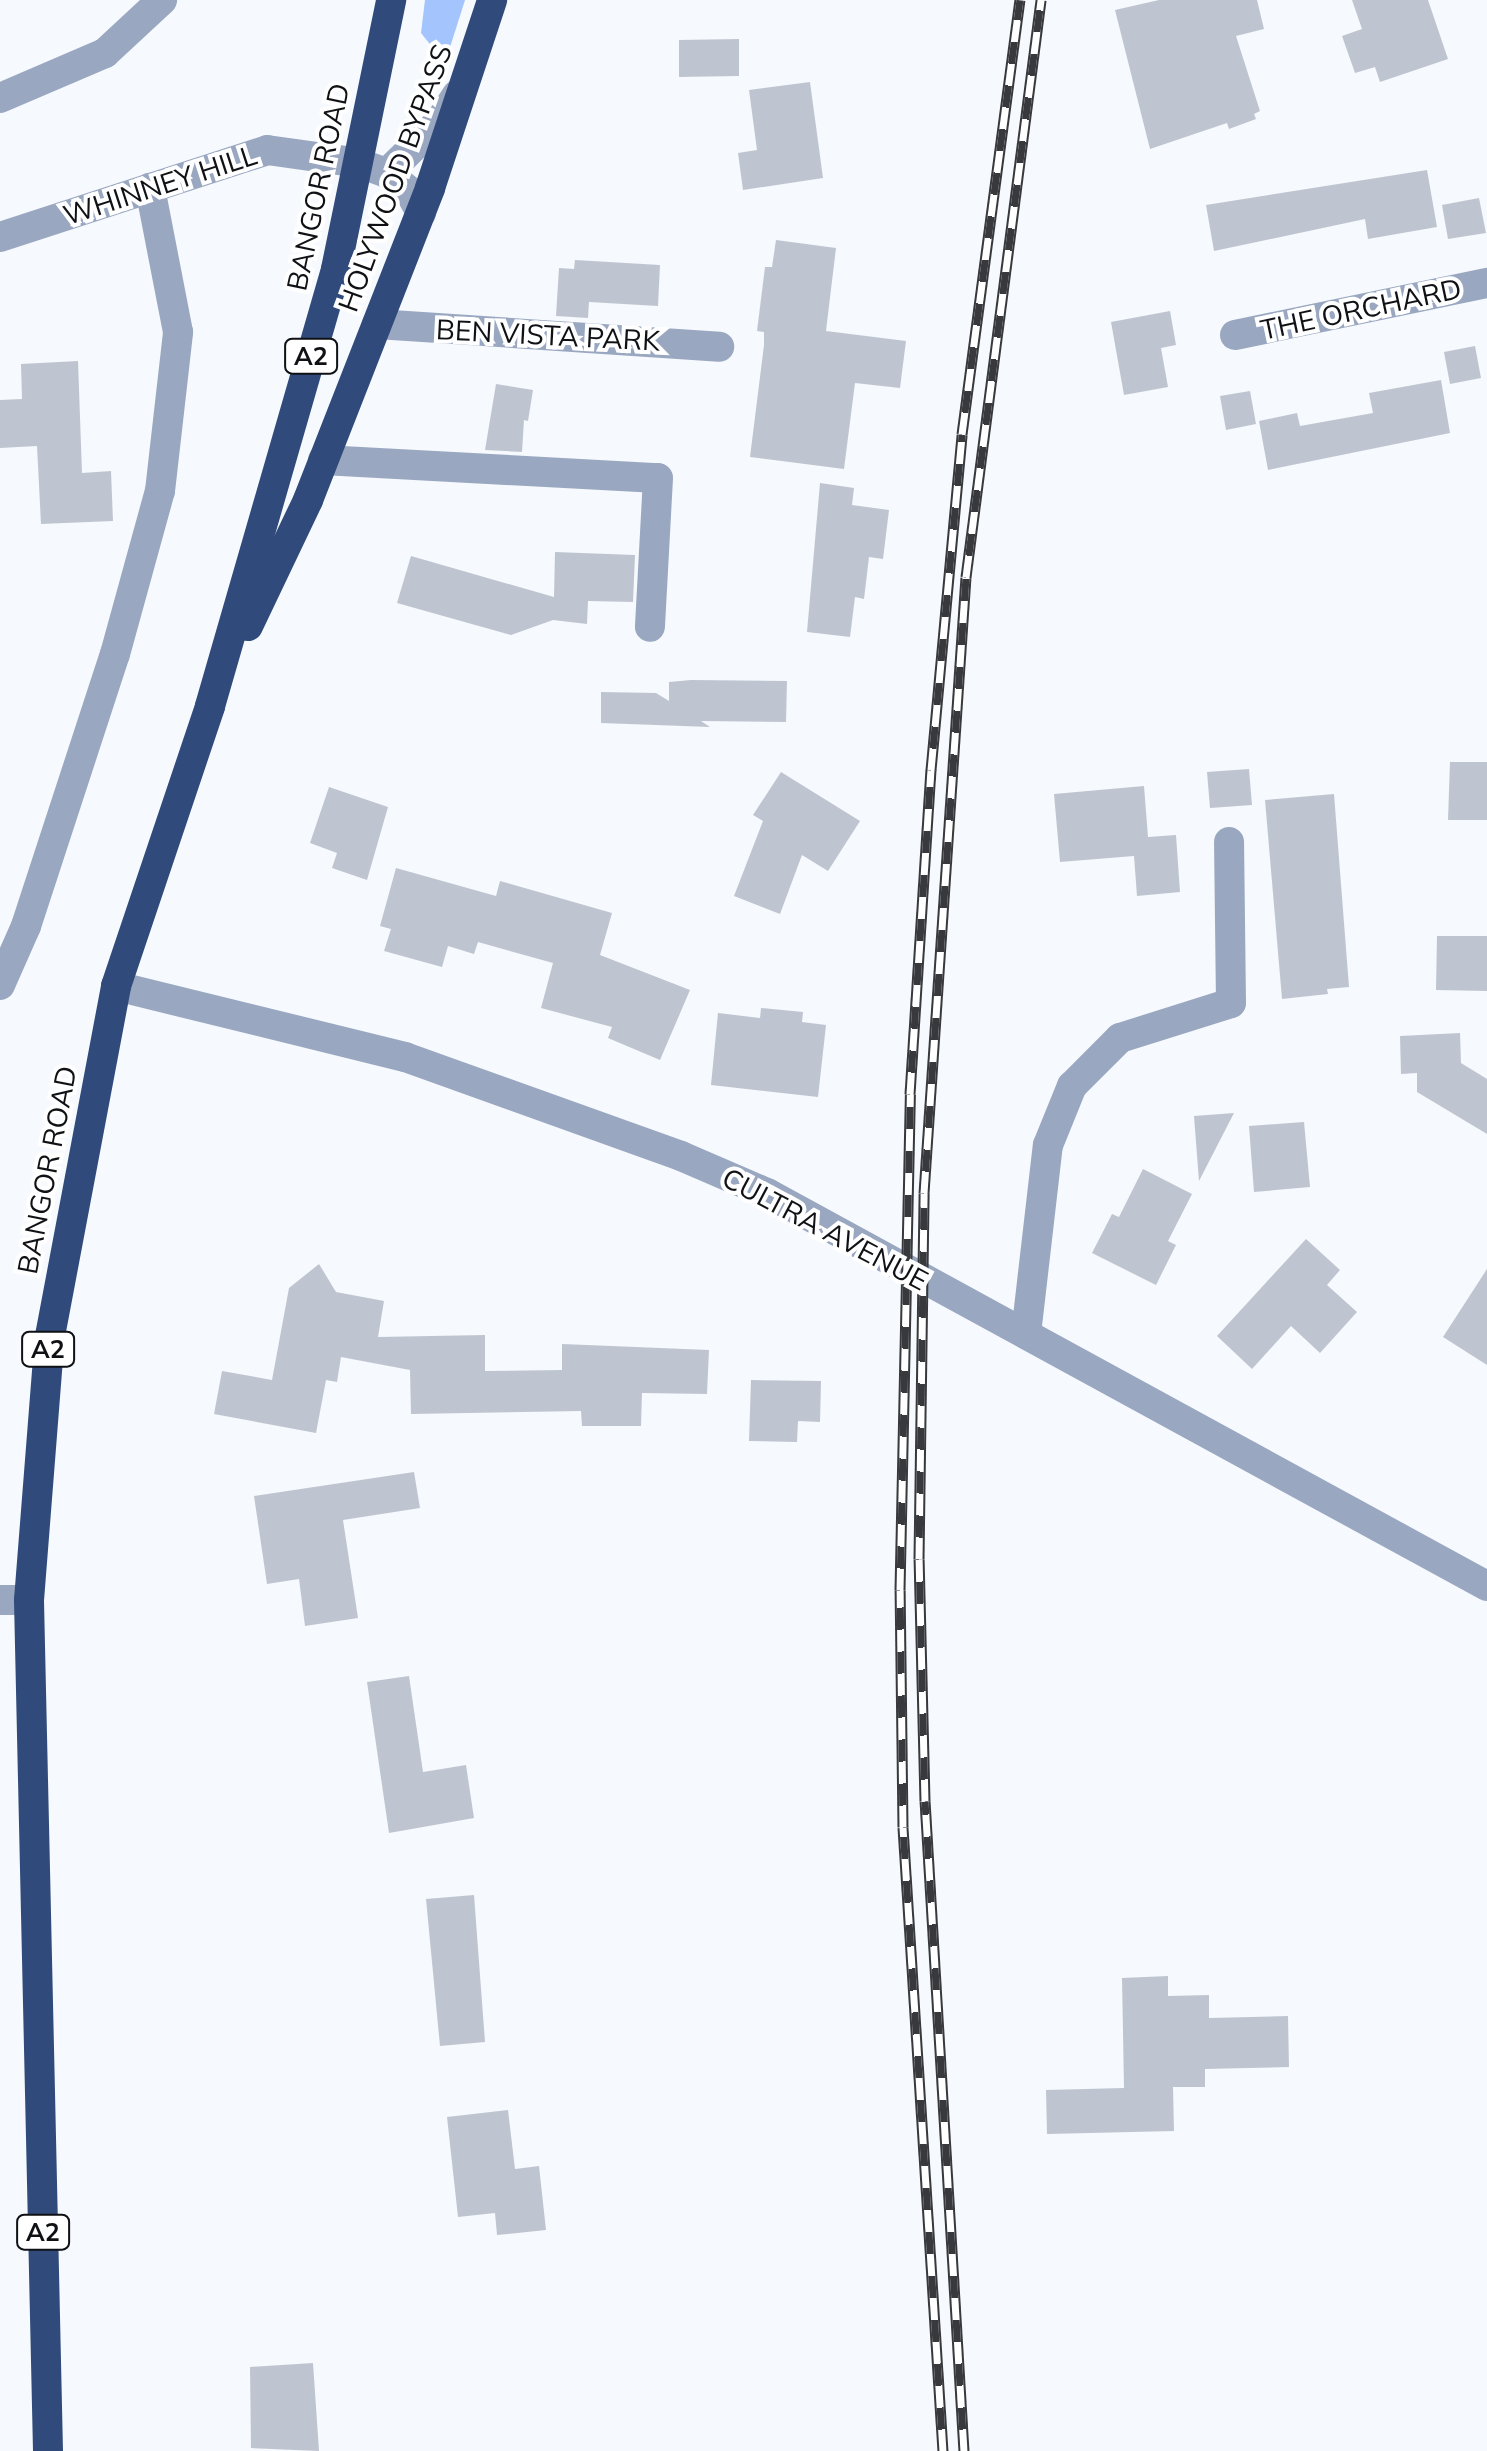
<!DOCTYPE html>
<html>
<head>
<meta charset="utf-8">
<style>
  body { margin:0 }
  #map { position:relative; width:1487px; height:2451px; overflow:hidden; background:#f6f9fd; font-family:Mulish,sans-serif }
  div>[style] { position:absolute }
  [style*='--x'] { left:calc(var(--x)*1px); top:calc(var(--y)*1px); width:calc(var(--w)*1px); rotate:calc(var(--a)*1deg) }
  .forest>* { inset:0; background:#a3c4fc }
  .building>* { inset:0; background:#bfc5d0 }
  .minor>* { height:30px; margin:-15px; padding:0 15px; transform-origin:15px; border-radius:15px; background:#99a7c0 }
  .highway>* { height:30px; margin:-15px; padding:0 15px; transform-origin:15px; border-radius:15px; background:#304b7b }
  .rail>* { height:11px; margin-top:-5.5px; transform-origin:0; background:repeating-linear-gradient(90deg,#fff 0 22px,#37393d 0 44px); box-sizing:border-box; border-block:2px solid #37393d }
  span { translate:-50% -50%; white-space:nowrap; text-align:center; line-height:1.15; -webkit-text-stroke:8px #fff; paint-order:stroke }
  .shield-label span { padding:2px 8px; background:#fff; border:2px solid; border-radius:8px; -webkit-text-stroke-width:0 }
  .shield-label { font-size:25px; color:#0f1115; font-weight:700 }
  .street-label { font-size:28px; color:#0f1115 }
</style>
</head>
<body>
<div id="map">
  <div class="forest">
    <i style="clip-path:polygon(425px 0,465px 0,445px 63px,421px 33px)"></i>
  </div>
  <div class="building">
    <i style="clip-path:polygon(1159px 0,1257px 0,1264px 29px,1236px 36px,1260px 111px,1254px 114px,1256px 119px,1229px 129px,1227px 123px,1150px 149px,1115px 10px)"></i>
    <i style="clip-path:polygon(1352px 0,1428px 0,1448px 59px,1380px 82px,1375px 67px,1355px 73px,1342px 36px,1362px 29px)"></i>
    <i style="clip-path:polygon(739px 39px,739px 76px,679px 77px,679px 40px)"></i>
    <i style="clip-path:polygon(810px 82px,823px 178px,743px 190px,738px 153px,757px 150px,749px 90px)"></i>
    <i style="clip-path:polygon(1427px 170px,1437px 227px,1368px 239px,1365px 219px,1214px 251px,1206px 205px)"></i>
    <i style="clip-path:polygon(1479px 198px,1486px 233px,1448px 239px,1442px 205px)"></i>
    <i style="clip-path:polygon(776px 240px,836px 248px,826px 331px,906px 341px,900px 388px,855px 383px,844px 469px,750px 457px,764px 345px,764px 332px,757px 331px,765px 267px,772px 267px)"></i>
    <i style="clip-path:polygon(575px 260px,660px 265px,658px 306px,589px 302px,588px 318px,556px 316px,559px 268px,574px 269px)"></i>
    <i style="clip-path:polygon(1170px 311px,1176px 345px,1161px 348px,1168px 387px,1124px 395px,1111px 322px)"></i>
    <i style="clip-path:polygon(1475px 346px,1481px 378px,1450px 384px,1444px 352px)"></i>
    <i style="clip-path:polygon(78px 361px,82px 473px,111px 471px,113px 521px,41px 524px,37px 446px,0 448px,0 400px,22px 399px,21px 364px)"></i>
    <i style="clip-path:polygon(1441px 380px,1450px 433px,1268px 470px,1259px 421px,1297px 413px,1300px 426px,1373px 413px,1369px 393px)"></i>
    <i style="clip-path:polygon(496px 384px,533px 390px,528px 421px,524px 420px,522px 452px,485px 450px)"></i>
    <i style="clip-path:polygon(1250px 391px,1256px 424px,1226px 430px,1220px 396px)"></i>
    <i style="clip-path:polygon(820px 483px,854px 488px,852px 505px,889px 510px,883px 559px,869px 557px,864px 599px,855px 597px,850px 637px,807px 632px)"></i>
    <i style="clip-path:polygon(555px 552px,635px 555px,633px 602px,588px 601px,587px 624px,553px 620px,511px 635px,397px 603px,411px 556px,554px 597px)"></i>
    <i style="clip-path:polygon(691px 680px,787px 681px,786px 722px,701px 721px,710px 727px,601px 723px,601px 692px,656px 693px,669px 701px,669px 682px)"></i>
    <i style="clip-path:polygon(1450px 762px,1487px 762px,1487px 820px,1448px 820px)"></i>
    <i style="clip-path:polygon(1249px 769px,1252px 805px,1210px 808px,1207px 772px)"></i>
    <i style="clip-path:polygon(781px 772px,860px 821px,828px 871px,802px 855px,780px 914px,734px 896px,763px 821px,753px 815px)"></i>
    <i style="clip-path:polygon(1144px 786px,1148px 837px,1176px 835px,1180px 892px,1137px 896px,1134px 856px,1060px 862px,1054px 794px)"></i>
    <i style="clip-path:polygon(329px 787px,388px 807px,367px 880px,332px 868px,337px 853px,310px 843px)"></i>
    <i style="clip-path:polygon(1334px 794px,1349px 987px,1327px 989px,1328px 994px,1282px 999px,1265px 800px)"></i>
    <i style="clip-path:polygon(396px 868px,496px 896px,500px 881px,612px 913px,600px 955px,690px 990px,660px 1060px,608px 1038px,612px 1027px,541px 1008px,553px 963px,478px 942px,474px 954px,448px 946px,442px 967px,384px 951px,391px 929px,380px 926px)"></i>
    <i style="clip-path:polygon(1437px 936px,1487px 936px,1487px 991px,1436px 990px)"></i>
    <i style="clip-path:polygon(761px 1008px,803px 1012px,802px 1022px,826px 1025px,818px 1097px,711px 1085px,718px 1013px,760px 1018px)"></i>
    <i style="clip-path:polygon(1460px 1033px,1461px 1063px,1487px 1079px,1487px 1134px,1417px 1092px,1417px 1073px,1401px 1074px,1400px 1036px)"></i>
    <i style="clip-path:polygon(1234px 1113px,1199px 1181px,1194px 1116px)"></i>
    <i style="clip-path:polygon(1304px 1122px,1310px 1187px,1254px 1192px,1249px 1126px)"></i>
    <i style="clip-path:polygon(1143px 1169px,1192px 1194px,1168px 1241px,1176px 1245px,1156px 1285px,1092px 1253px,1112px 1214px,1119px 1217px)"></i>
    <i style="clip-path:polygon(1306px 1239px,1340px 1270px,1327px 1285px,1357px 1312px,1320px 1353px,1291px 1326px,1252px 1369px,1217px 1336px)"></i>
    <i style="clip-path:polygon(319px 1264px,336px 1292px,384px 1301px,378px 1337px,485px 1335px,485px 1371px,562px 1370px,562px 1344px,709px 1350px,707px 1394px,642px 1393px,641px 1426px,582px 1426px,581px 1411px,411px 1414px,410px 1370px,341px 1357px,337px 1382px,326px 1380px,316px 1433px,214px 1414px,222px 1371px,272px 1380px,289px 1288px)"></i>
    <i style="clip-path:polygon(1487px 1269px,1487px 1365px,1443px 1337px)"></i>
    <i style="clip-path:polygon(751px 1380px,821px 1381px,820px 1422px,798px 1421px,797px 1442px,749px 1441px)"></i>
    <i style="clip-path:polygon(414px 1472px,420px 1508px,343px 1520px,358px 1618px,305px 1626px,299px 1579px,267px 1584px,254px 1496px)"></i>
    <i style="clip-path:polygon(409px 1676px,423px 1772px,466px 1765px,474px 1818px,389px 1833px,367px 1682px)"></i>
    <i style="clip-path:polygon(474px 1895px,485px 2042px,440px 2046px,426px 1899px)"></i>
    <i style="clip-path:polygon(1168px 1976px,1168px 1996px,1209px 1995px,1209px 2018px,1288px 2016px,1289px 2067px,1205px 2069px,1205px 2087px,1173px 2087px,1174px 2131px,1047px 2134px,1046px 2090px,1124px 2088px,1122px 1978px)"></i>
    <i style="clip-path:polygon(508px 2110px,515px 2169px,539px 2166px,546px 2230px,497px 2235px,495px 2213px,458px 2217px,447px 2117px)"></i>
    <i style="clip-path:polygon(313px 2363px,319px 2451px,251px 2448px,250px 2367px)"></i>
  </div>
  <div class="minor">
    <i style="--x:0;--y:98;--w:114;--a:-23.2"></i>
    <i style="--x:105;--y:53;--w:78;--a:-42.9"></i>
    <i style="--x:387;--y:173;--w:74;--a:-44.5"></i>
    <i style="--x:440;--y:121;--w:31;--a:-57"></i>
    <i style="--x:0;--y:237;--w:281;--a:-18"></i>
    <i style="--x:267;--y:150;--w:93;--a:8"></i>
    <i style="--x:359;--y:163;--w:30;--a:20"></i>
    <i style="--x:387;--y:173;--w:28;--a:39"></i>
    <i style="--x:409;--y:191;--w:25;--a:61"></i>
    <i style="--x:377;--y:324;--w:343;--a:3.8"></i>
    <i style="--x:1235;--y:335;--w:257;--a:-11.7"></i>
    <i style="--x:323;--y:460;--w:335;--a:3.1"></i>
    <i style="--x:658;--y:478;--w:149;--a:93.1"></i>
    <i style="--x:0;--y:985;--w:64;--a:-66.2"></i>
    <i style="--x:26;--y:926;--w:286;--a:-71.9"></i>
    <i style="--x:115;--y:654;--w:169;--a:-74.6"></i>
    <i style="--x:160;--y:491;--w:160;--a:-83.5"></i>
    <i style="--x:178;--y:332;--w:147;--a:-101"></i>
    <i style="--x:116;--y:986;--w:298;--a:13.8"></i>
    <i style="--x:405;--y:1057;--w:293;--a:19.7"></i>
    <i style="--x:681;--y:1156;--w:94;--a:23.3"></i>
    <i style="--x:767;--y:1193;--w:820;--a:28.63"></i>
    <i style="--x:1026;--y:1334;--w:190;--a:-83.4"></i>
    <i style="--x:1048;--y:1145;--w:64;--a:-67.9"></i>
    <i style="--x:1072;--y:1086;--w:68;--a:-45"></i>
    <i style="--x:1120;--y:1038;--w:116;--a:-17.5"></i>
    <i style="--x:1231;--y:1003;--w:161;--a:-90.7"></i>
    <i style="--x:0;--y:1600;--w:29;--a:0"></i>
  </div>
  <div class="highway">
    <i style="--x:248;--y:626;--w:140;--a:-64.5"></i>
    <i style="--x:308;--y:500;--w:335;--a:-68.6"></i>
    <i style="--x:430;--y:188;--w:198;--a:-71.7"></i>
    <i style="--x:48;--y:2451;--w:851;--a:-91.28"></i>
    <i style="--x:29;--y:1600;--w:265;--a:-85.5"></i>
    <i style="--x:50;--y:1336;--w:356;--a:-79.3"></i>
    <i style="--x:116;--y:986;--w:295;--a:-71.4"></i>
    <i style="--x:210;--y:706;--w:455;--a:-73.9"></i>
    <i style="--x:336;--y:269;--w:275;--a:-78.4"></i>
  </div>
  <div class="rail">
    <i style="--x:943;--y:2451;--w:625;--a:-93.67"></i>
    <i style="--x:903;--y:1827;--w:237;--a:-90.7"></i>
    <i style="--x:900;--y:1590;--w:496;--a:-88.8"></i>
    <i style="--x:910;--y:1094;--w:325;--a:-86.3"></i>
    <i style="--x:931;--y:770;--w:337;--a:-84.7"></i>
    <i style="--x:962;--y:434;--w:438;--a:-82.4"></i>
    <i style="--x:964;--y:2451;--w:651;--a:-93.43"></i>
    <i style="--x:925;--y:1801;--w:242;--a:-91.4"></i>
    <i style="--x:919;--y:1559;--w:366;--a:-89.2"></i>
    <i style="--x:924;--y:1193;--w:617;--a:-86.1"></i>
    <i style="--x:966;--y:577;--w:582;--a:-82.59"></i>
  </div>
  <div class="shield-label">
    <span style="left:311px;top:356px">A2</span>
    <span style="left:48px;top:1349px">A2</span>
    <span style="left:43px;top:2232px">A2</span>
  </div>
  <div class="street-label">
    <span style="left:395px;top:178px;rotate:-70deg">HOLYWOOD BYPASS</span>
    <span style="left:160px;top:185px;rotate:-18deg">WHINNEY HILL</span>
    <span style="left:318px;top:187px;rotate:-78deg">BANGOR ROAD</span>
    <span style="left:1361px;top:309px;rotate:-12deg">THE ORCHARD</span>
    <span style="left:548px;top:335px;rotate:3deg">BEN VISTA PARK</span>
    <span style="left:47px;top:1170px;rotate:-79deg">BANGOR ROAD</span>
    <span style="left:825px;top:1229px;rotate:28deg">CULTRA AVENUE</span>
  </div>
</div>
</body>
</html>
